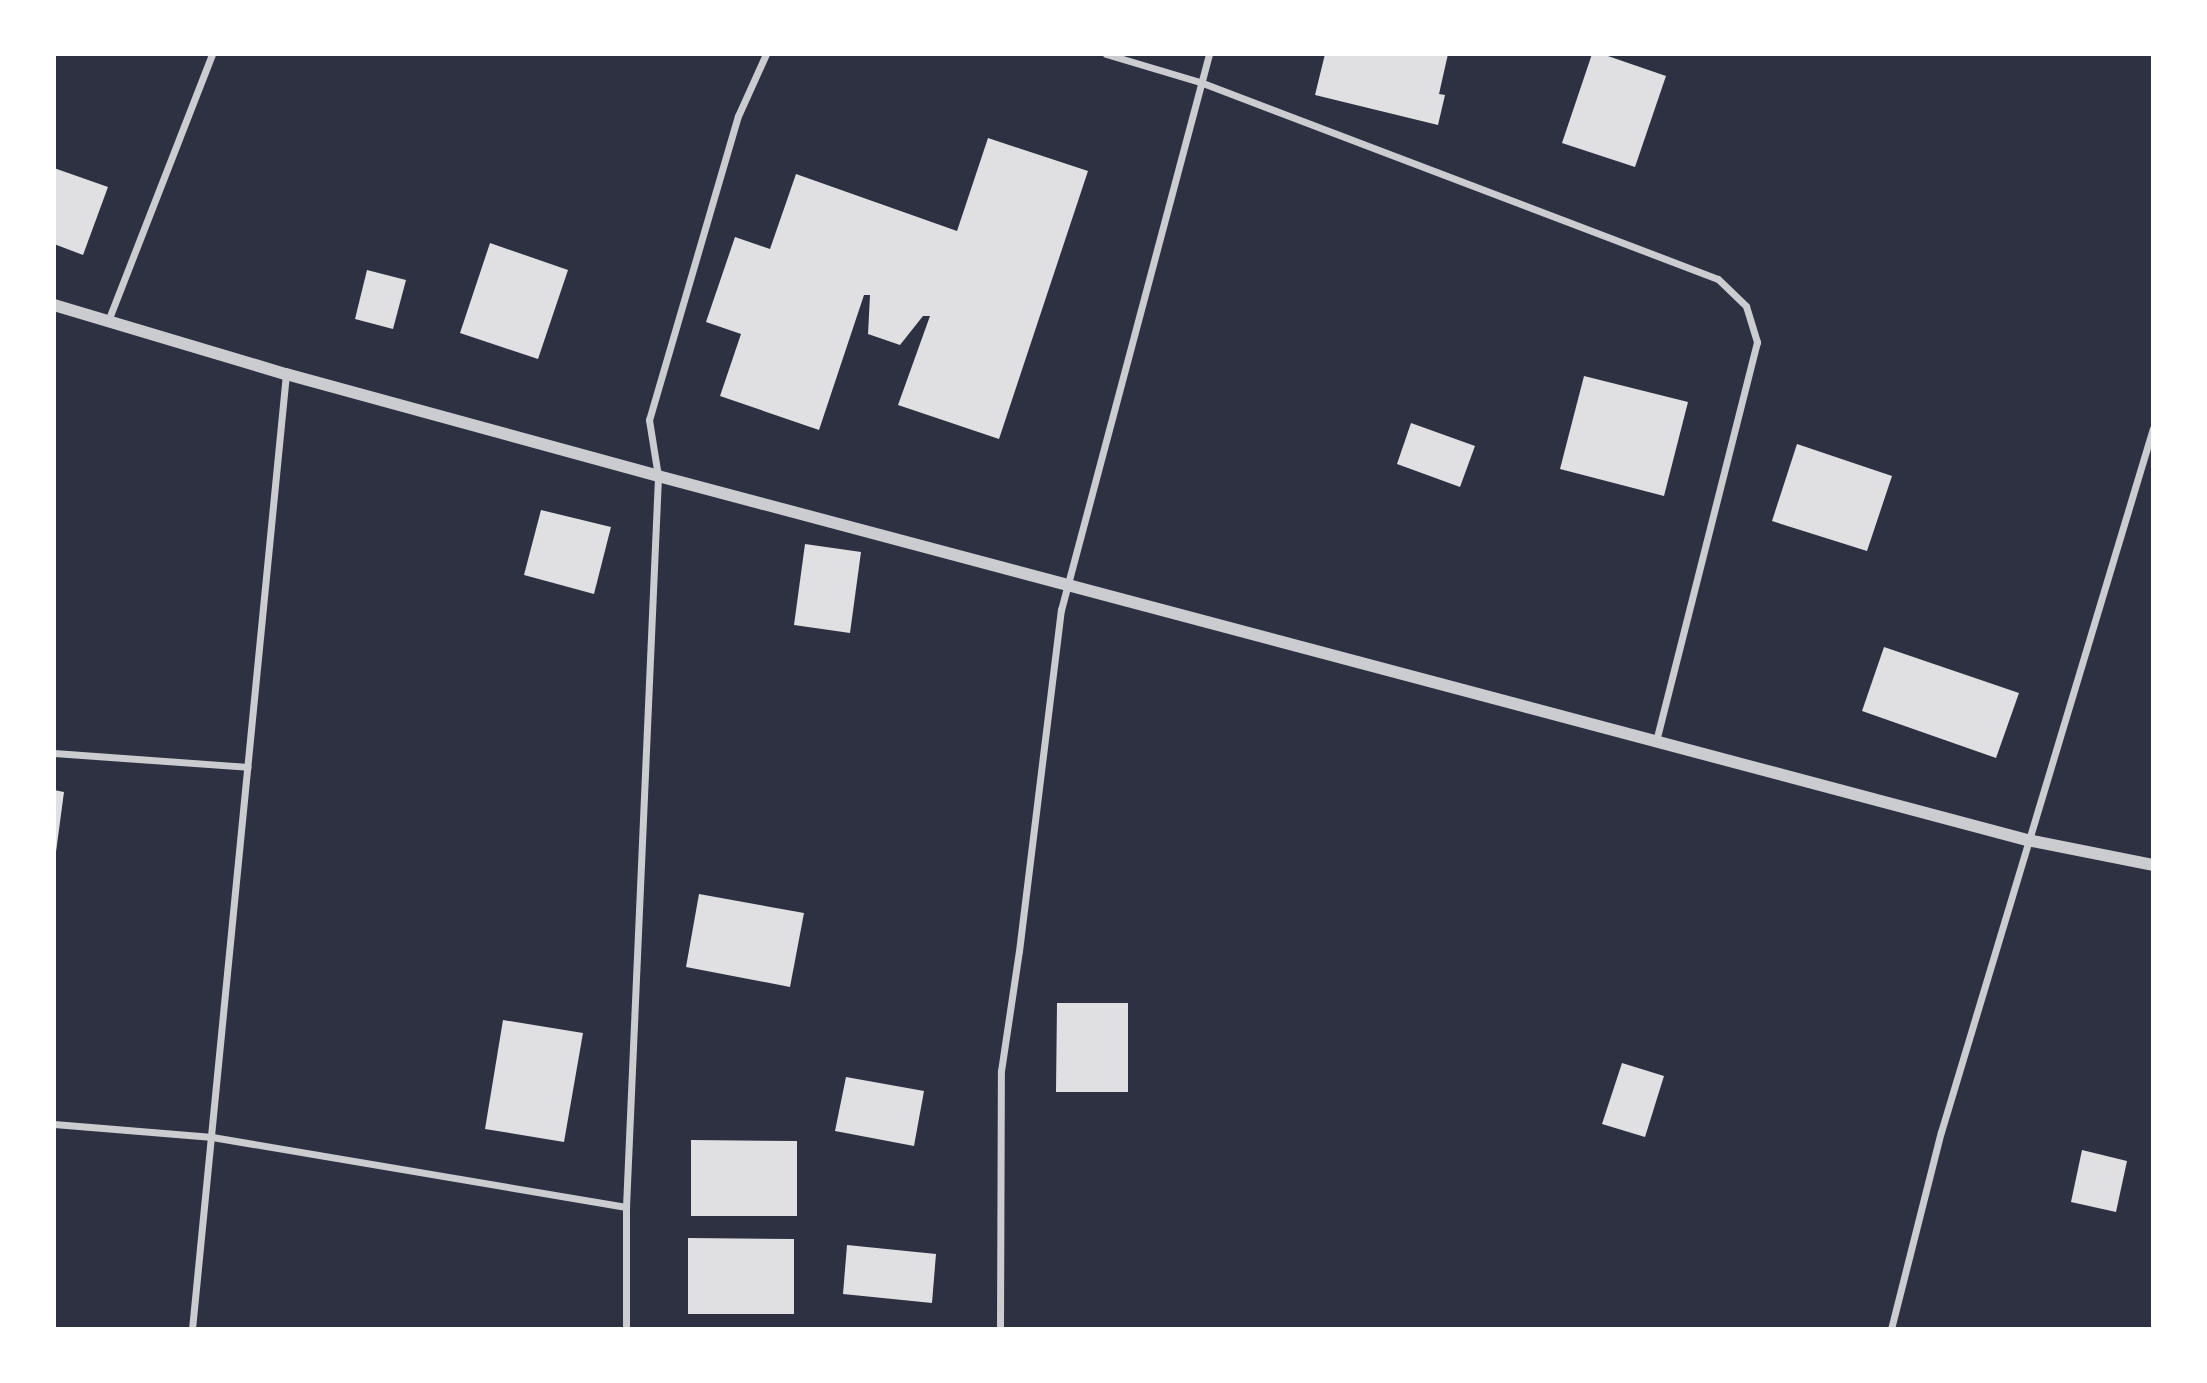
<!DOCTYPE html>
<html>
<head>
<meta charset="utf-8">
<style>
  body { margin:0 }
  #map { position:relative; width:2207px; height:1383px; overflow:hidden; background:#2d3142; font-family:"DejaVu Sans",sans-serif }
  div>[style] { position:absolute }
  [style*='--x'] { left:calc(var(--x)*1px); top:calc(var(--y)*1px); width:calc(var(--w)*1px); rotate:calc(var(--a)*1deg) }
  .building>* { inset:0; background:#e0e0e3 }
  .minor>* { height:7px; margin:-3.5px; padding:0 3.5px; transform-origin:3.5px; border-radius:3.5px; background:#caccd0 }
  .tertiary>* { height:12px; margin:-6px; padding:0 6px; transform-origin:6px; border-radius:6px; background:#caccd0 }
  span { translate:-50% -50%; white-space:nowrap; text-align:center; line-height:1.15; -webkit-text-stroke:5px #fff; paint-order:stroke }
  .frame { position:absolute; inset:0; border:56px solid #fff; pointer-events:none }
</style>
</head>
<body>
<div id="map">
  <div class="building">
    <i style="clip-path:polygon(1325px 54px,1448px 54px,1439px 94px,1445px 95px,1438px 125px,1315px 95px)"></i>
    <i style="clip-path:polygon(1592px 54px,1602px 54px,1666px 76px,1635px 167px,1562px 143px)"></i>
    <i style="clip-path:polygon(988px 138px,1088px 171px,999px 439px,898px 405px,930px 316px,923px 316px,900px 345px,868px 334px,870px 295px,864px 295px,819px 430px,720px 396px,741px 334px,706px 322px,735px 237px,770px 249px,796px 174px,957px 231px)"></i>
    <i style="clip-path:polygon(54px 168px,108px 187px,83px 255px,54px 244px)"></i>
    <i style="clip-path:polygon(490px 243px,568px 270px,538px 359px,460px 333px)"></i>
    <i style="clip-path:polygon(367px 270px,406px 280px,393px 329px,355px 319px)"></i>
    <i style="clip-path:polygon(1584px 376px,1688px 402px,1664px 496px,1560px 469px)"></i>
    <i style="clip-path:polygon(1411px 423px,1475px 446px,1460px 487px,1397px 464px)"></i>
    <i style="clip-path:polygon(1797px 444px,1892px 476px,1867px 551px,1772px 521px)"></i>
    <i style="clip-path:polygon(541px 510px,611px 527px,594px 594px,524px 575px)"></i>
    <i style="clip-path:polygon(805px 544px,861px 552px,850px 633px,794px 625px)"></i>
    <i style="clip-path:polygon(1884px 647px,2019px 693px,1996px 758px,1862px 711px)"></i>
    <i style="clip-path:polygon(54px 790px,64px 792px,56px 852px,54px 852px)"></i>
    <i style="clip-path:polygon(699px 894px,804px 913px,790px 987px,686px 967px)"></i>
    <i style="clip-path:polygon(1057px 1003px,1128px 1003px,1128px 1092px,1056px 1092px)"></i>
    <i style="clip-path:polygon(503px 1020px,583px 1033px,564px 1142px,485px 1129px)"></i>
    <i style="clip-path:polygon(1622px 1063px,1664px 1076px,1645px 1137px,1602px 1124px)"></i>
    <i style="clip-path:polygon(846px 1077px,924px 1091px,914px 1146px,835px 1131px)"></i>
    <i style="clip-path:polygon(691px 1140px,797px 1141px,797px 1216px,691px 1216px)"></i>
    <i style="clip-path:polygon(2082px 1150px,2127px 1161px,2116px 1212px,2071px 1202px)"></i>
    <i style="clip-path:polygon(688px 1238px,794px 1239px,794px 1314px,688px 1314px)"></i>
    <i style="clip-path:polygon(847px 1245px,936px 1254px,932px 1303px,843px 1294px)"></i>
  </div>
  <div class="minor">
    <i style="--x:1106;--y:54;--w:98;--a:16.6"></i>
    <i style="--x:1200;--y:82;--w:554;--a:20.82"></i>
    <i style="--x:1718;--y:279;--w:39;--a:44"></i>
    <i style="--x:1746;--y:306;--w:38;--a:73"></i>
    <i style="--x:1757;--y:342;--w:412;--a:104.2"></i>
    <i style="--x:108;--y:321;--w:287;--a:-68.7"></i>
    <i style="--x:54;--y:753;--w:194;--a:4.1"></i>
    <i style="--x:54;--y:1124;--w:159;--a:4.7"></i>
    <i style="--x:212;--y:1137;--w:420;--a:9.6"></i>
    <i style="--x:192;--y:1329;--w:960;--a:-84.38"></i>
    <i style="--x:626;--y:1329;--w:122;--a:-90"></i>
    <i style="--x:626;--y:1207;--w:732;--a:-87.49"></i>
    <i style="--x:658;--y:476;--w:57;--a:-99.1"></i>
    <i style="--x:649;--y:420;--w:317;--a:-73.7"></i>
    <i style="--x:738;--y:116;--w:68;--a:-65.7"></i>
    <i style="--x:1000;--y:1329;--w:258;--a:-89.8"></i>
    <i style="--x:1001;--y:1071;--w:121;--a:-81.5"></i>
    <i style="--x:1019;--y:951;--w:344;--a:-83"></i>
    <i style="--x:1061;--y:610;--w:575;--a:-75.09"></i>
    <i style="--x:1891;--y:1329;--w:203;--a:-75.8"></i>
    <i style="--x:1941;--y:1132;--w:735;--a:-73.24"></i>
  </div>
  <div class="tertiary">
    <i style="--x:54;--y:305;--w:242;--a:16.6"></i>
    <i style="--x:286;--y:374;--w:386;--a:15.3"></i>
    <i style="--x:658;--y:476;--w:1417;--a:14.89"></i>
    <i style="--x:2027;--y:840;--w:128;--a:11.2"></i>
  </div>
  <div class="frame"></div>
</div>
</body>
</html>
